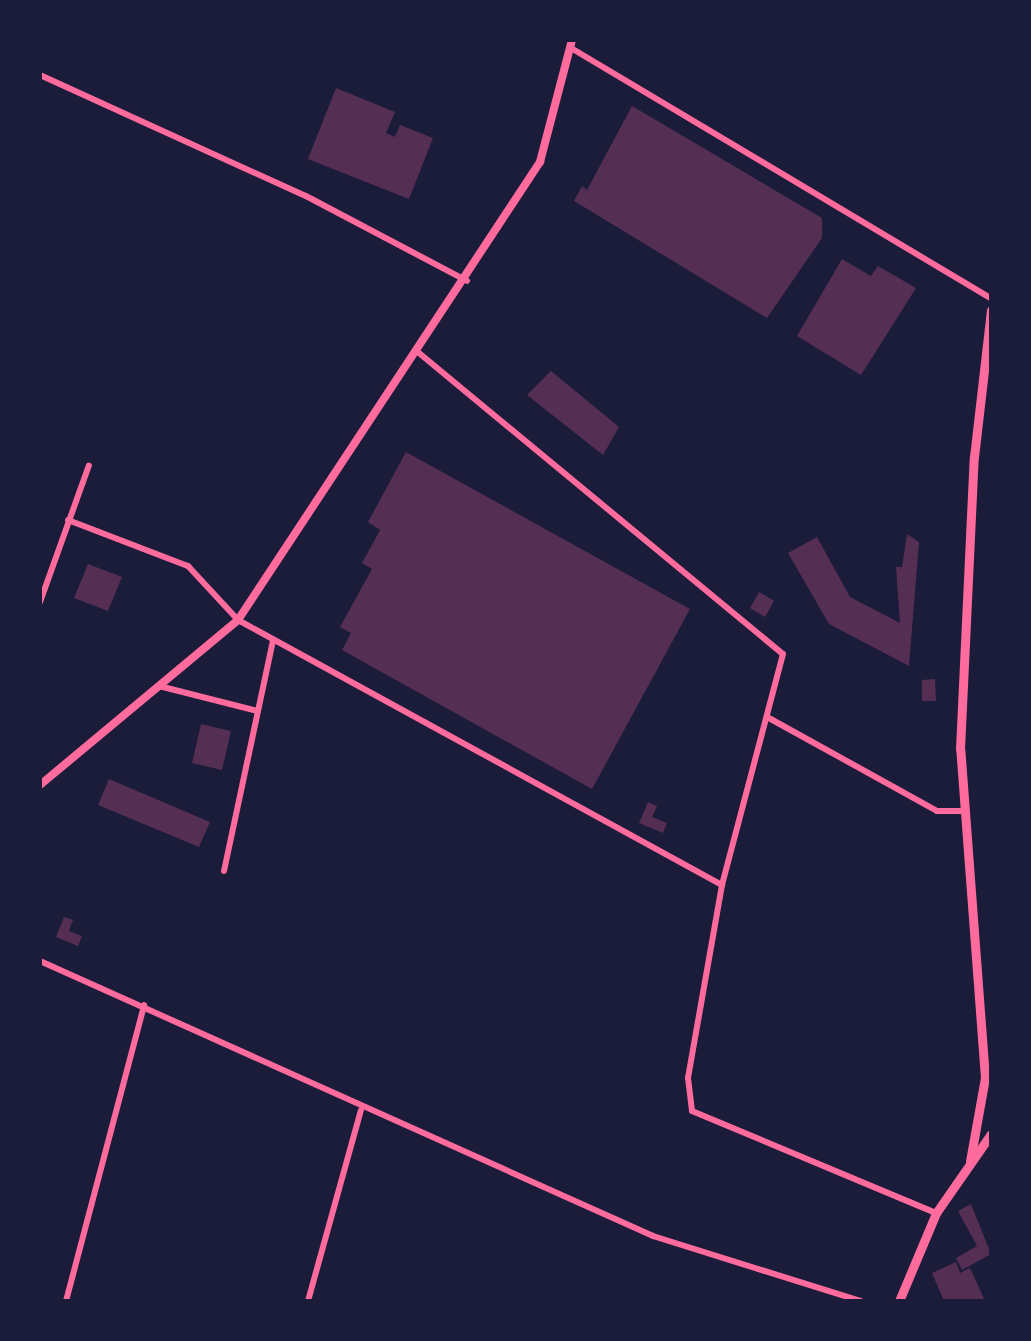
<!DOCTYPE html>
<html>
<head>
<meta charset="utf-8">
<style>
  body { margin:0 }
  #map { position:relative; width:1031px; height:1341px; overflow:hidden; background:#1b1b3a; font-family:Cabin,sans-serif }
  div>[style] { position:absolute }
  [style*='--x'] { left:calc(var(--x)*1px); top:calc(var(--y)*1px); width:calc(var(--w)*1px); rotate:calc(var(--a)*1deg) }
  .building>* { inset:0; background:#542f53 }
  .minor>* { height:6px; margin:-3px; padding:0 3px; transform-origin:3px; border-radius:3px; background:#ff6b9d }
  .tertiary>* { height:8px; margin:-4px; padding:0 4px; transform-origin:4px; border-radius:4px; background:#ff6b9d }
  .secondary>* { height:9px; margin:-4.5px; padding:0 4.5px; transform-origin:4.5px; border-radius:4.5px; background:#ff6b9d }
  span { translate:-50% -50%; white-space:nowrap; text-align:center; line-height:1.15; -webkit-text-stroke:8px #1b1b3a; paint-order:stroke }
  .frame { position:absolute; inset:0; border:42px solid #1b1b3a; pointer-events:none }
</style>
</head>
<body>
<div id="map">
  <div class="building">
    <i style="clip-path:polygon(336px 88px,395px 112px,386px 133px,395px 137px,400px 125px,433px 138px,409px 199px,308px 159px)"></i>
    <i style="clip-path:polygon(632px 106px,822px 218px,822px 238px,767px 318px,574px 201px,582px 186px,587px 190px)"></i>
    <i style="clip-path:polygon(842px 259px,871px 276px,878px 266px,916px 288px,861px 375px,797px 336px)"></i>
    <i style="clip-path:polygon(551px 371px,619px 427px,603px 455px,527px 395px)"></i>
    <i style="clip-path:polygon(406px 452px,690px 609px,592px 789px,342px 650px,351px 633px,340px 627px,372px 569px,362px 563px,380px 530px,368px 522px)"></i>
    <i style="clip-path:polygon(907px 534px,919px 542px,909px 666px,829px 624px,788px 553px,817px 537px,850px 597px,900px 623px,896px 567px,902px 567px)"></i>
    <i style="clip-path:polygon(88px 564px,122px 577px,108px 611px,74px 598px)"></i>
    <i style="clip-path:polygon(759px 592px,774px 601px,765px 617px,750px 608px)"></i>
    <i style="clip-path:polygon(935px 679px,936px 701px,922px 701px,922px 680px)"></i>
    <i style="clip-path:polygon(201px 724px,231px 731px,222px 770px,192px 763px)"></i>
    <i style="clip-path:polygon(109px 779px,210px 822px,199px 847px,98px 805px)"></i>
    <i style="clip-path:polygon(648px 802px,657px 806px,652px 817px,667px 823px,663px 833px,639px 823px)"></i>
    <i style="clip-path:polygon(64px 917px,73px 920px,69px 931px,82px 936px,78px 946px,56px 937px)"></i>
    <i style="clip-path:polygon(971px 1204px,991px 1254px,962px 1270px,956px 1258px,977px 1246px,958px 1211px)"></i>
    <i style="clip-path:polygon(956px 1262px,960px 1273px,970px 1268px,985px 1301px,944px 1301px,932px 1273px)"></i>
  </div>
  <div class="minor">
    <i style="--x:571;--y:48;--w:489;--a:30.8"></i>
    <i style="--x:40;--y:75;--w:292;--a:24.5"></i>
    <i style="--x:306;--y:196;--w:182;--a:27.8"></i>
    <i style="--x:419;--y:353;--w:472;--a:39.6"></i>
    <i style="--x:783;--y:654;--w:239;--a:104.8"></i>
    <i style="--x:722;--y:885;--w:196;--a:100"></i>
    <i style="--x:688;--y:1078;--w:33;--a:83"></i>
    <i style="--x:692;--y:1111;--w:264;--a:22.7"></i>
    <i style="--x:68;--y:520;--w:129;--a:21"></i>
    <i style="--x:188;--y:566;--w:74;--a:47.2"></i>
    <i style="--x:238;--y:620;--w:552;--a:28.7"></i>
    <i style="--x:40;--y:602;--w:145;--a:-70.3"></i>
    <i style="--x:159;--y:686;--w:102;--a:14.2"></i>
    <i style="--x:767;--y:717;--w:194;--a:28.9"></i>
    <i style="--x:937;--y:811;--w:25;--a:0"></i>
    <i style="--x:224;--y:871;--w:235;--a:-78"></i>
    <i style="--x:40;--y:961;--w:672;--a:24.16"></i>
    <i style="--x:653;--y:1236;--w:218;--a:17.4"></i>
    <i style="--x:66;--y:1301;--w:306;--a:-75.2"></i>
    <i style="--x:308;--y:1301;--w:198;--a:-74.5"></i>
  </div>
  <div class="tertiary">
    <i style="--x:40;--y:785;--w:258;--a:-39.8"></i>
    <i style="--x:238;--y:620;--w:549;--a:-56.6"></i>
    <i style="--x:540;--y:162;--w:126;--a:-75.3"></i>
  </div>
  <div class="secondary">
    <i style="--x:970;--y:1161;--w:84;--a:-79.8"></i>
    <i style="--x:985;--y:1078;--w:330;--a:-94.3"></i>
    <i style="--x:960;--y:749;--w:292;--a:-87.3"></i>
    <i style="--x:974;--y:457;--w:148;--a:-83.4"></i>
    <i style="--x:899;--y:1301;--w:95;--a:-67.2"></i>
    <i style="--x:936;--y:1213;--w:96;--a:-55.2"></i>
  </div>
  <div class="frame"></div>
</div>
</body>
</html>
